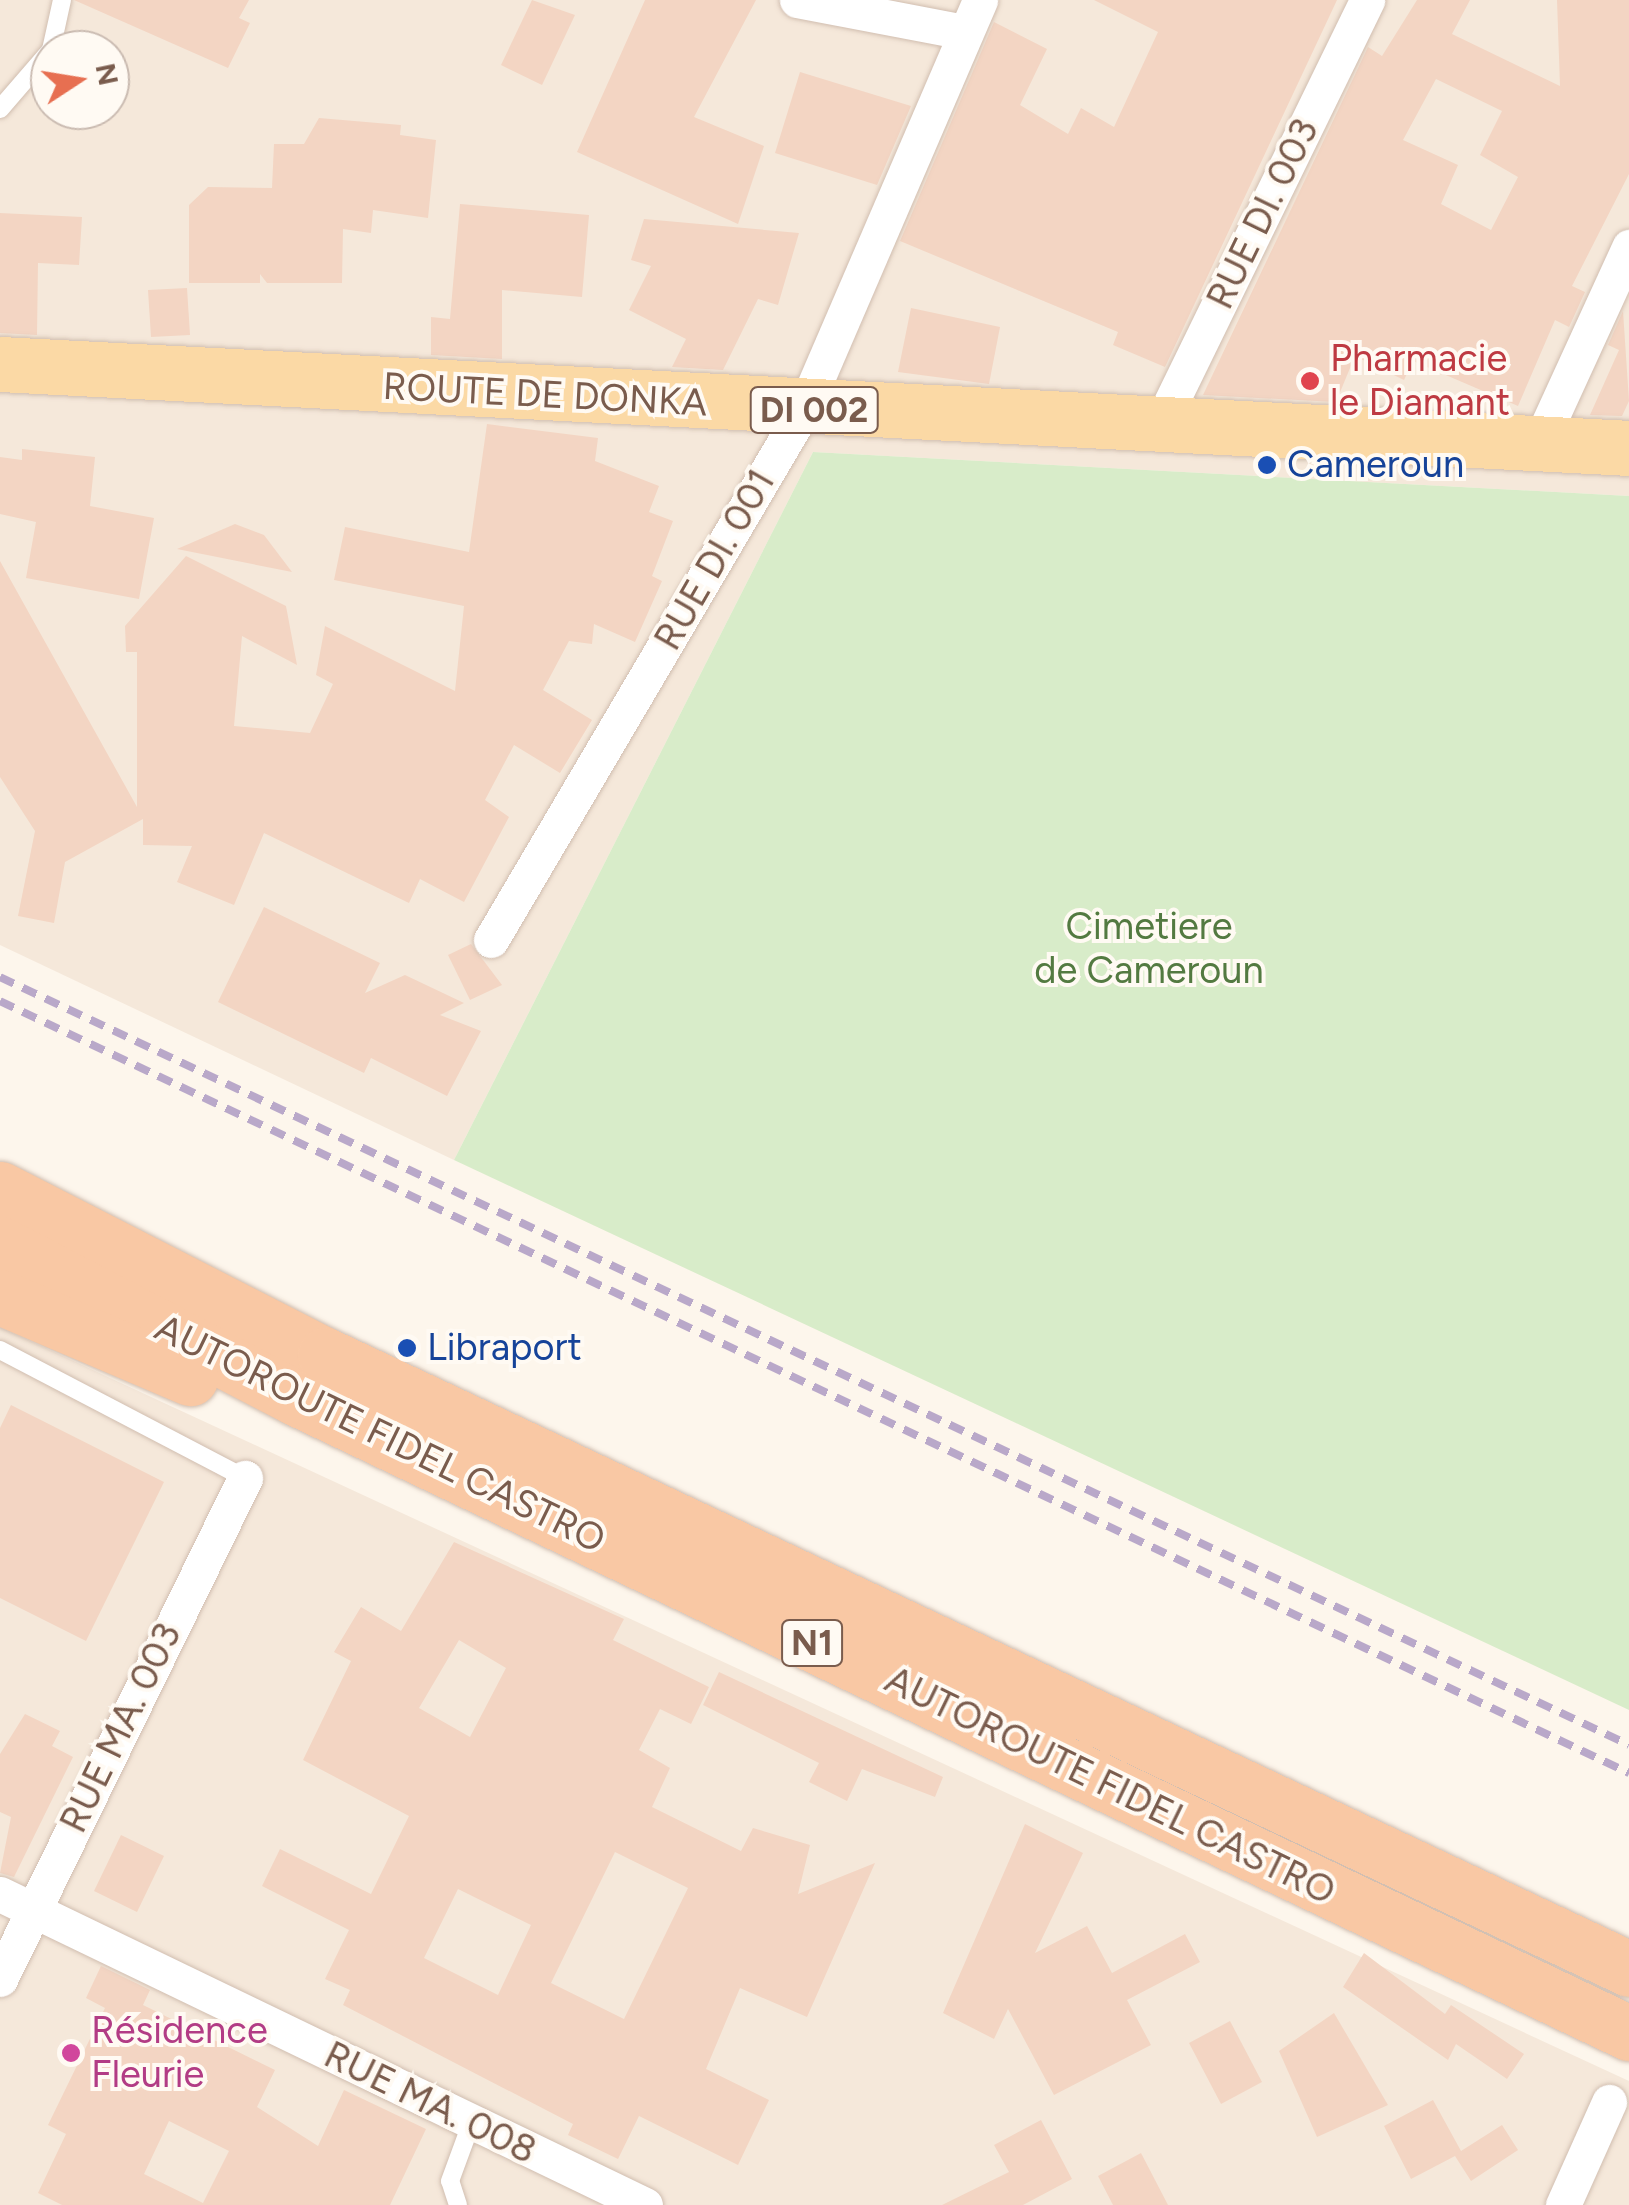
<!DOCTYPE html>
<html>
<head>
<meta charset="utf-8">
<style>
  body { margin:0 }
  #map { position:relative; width:1629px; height:2205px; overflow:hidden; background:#fdf6ec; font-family:Figtree,sans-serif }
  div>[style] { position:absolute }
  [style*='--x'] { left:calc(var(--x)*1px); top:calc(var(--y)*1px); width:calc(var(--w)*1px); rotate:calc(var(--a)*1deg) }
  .residential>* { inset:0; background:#f5e8da }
  .green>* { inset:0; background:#d8ecc9 }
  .building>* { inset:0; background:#f3d5c3 }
  .roads { filter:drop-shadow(0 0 2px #d1beb0) drop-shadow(0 0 2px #d1beb0) }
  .service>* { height:18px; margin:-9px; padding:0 9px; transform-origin:9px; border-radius:9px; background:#fff }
  .minor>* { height:35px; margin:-17.5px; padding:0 17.5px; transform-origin:17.5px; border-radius:17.5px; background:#fff }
  .primary>* { height:55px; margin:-27.5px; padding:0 27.5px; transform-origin:27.5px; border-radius:27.5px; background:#fbd9a5 }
  .trunk>* { height:55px; margin:-27.5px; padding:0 27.5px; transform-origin:27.5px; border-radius:27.5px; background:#f9c8a4 }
  .rail>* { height:8px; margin-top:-4px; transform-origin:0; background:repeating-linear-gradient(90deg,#b9a8c9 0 15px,transparent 0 25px) }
  .dots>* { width:28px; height:28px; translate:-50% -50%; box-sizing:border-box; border:5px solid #fffaf3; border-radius:50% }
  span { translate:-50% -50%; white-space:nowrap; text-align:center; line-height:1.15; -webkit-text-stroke:8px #fffaf3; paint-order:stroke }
  .shield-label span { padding:2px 8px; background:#fffaf3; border:2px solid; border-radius:8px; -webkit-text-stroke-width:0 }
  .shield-label { font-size:35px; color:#7a5c4d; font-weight:700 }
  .street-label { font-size:38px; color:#7a5c4d }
  .health-label { font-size:38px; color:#be3a42 }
  .left { translate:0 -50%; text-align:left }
  .transit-label { font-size:38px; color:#164399 }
  .park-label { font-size:38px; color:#537a41 }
  .hotel-label { font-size:38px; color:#b23c85 }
  .north { position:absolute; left:30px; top:30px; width:100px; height:100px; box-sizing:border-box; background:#fffaf3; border:2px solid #cabbb1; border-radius:50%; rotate:78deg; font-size:28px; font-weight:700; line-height:40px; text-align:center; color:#7a5c4d }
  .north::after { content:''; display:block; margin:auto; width:35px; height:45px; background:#e76f51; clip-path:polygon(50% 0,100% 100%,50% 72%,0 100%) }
</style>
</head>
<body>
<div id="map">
  <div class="residential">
    <i style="clip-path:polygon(evenodd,0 0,1629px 0,1629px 496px,813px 452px,454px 1160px,0 945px,0 0,50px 50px,110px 50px,110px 110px,50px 110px,50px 50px)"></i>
    <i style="clip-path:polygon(0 1327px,1629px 2081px,1629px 2205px,0 2205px)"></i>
  </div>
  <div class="green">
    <i style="clip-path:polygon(813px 452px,1629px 496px,1629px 1710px,454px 1160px)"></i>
  </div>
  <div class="building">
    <i style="clip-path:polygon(74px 0,249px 0,239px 18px,250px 23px,228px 68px)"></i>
    <i style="clip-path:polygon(532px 0,575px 15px,542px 85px,501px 65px)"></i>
    <i style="clip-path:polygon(645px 0,756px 0,694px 117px,764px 146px,738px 224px,577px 152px)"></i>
    <i style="clip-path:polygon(1094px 0,1337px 0,1165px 367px,1113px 345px,1118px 332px,900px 241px,994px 22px,1047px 49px,1020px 105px,1068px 134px,1081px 108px,1114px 127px,1158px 32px)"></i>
    <i style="clip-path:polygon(evenodd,1417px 0,1470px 0,1452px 34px,1560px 86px,1557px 0,1629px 0,1629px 174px,1572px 286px,1585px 292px,1569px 327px,1555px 320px,1518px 406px,1413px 361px,1404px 380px,1355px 356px,1336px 402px,1203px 395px,1368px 47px,1382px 56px,1417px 0,1436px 79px,1502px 111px,1480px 155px,1518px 177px,1491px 230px,1441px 204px,1458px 165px,1403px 140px,1436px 79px)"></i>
    <i style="clip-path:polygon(800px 72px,911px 106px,877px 185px,775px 153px)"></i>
    <i style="clip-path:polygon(319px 118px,401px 125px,400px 135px,436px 140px,428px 218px,373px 210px,371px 233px,343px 229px,342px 283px,267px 283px,260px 274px,260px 283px,189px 283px,189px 205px,208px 187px,272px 188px,274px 144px,304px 144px)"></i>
    <i style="clip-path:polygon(460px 204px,589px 215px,582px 297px,502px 290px,502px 359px,431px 355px,431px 317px,450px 319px)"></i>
    <i style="clip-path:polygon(0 213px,82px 217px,79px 265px,38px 263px,37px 335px,0 333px)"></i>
    <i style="clip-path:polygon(644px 219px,799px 233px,778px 305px,758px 299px,723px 370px,672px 367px,686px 339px,629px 310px,651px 266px,631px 260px)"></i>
    <i style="clip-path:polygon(187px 288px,190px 335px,151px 337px,148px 290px)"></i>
    <i style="clip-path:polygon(911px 308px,1000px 327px,989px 384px,898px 372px)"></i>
    <i style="clip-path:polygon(1623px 311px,1629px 401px,1622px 416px,1590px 415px,1619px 350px,1608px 345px)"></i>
    <i style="clip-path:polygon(487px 424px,598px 438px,595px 461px,659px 486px,649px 512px,673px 521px,652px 576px,662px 581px,635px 642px,594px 624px,592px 644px,569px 641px,543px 690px,592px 720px,560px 773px,514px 745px,485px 800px,509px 817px,464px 902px,420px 879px,409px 903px,264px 833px,234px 905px,177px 882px,192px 846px,143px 845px,143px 819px,65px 862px,54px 923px,18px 916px,35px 831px,0 777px,0 561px,137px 807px,137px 652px,126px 652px,125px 626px,186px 556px,286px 606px,297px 665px,242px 636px,234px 726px,310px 733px,333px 684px,316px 675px,325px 626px,455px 691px,464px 606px,334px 580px,345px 527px,469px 552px)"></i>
    <i style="clip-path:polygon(22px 449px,95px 457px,90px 506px,154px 518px,139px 599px,26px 578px,36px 522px,0 514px,0 457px,22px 460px)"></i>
    <i style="clip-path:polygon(235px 524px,264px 535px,292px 572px,177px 549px)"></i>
    <i style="clip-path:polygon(264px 907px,380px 963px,365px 993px,405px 975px,464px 1003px,440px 1015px,481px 1031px,447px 1096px,371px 1058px,364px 1073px,218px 1002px)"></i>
    <i style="clip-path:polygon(471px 944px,502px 985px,470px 1000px,448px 955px)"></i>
    <i style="clip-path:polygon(11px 1405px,164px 1482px,86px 1641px,0 1598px,0 1428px)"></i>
    <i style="clip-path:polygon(evenodd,454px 1542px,624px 1619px,613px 1640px,709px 1687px,691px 1724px,660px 1709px,639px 1750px,670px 1768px,652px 1807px,741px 1851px,753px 1828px,810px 1845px,798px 1894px,875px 1863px,807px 2017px,740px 1988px,706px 2069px,769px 2100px,738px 2165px,639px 2116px,618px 2159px,568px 2135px,573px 2124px,343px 2005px,350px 1990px,325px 1979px,349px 1930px,262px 1886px,280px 1849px,371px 1894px,409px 1816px,303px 1760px,351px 1661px,334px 1652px,361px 1607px,401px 1631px,454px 1542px,459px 1640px,506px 1668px,470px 1737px,419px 1708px,459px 1640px,454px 1542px,615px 1852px,688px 1888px,624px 2019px,551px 1983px,615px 1852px,454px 1542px,458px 1889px,531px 1925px,498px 1995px,424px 1958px,458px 1889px)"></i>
    <i style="clip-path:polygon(719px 1672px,943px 1777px,935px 1797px,862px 1769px,847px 1801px,809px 1782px,819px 1763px,703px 1705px)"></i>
    <i style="clip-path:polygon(25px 1714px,60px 1731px,52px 1746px,73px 1757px,14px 1877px,0 1873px,11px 1817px,0 1812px,0 1754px)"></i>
    <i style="clip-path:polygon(1025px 1824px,1083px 1853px,1035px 1953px,1087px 1926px,1112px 1973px,1185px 1934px,1200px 1962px,1127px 2000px,1151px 2045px,1054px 2095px,1008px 2009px,994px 2039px,943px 2013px)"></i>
    <i style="clip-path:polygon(121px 1835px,164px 1856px,137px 1912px,94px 1891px)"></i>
    <i style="clip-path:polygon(1364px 1953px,1445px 2014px,1451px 2005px,1524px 2054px,1507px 2079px,1456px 2044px,1448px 2060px,1343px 1987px)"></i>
    <i style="clip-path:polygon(evenodd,101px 1966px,150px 1990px,143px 2005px,275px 2070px,257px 2107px,318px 2146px,344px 2090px,426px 2129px,390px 2205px,62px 2205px,38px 2193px,66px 2134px,48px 2125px,105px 2008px,86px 1998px,101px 1966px,169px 2121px,229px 2151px,203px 2203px,144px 2174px,169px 2121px)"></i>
    <i style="clip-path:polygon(1334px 2013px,1388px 2105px,1317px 2137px,1279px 2051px)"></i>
    <i style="clip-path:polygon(1230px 2021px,1262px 2082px,1221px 2104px,1189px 2043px)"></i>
    <i style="clip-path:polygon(1433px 2100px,1461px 2151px,1502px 2125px,1518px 2150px,1471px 2181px,1455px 2156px,1411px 2179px,1384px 2126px)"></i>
    <i style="clip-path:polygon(1041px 2120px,1072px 2179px,1023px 2205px,942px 2205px,1009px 2172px,994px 2145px)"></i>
    <i style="clip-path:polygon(1141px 2153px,1168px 2205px,1113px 2205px,1098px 2176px)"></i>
  </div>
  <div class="roads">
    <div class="service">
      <i style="--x:51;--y:50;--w:51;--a:-77.6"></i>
      <i style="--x:0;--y:109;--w:77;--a:-49.2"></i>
      <i style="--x:0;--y:1350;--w:276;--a:27.6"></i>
      <i style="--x:458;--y:2205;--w:25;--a:-108"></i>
      <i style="--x:450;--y:2181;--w:61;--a:-69.8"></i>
    </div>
    <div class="minor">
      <i style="--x:797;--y:0;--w:171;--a:10.8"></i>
      <i style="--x:1159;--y:427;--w:475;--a:-64"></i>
      <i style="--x:1539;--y:444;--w:217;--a:-65.4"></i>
      <i style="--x:491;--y:940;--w:616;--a:-59.48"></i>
      <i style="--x:804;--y:409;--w:445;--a:-66.7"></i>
      <i style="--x:0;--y:1894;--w:716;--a:25.74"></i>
      <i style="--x:0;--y:1979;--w:558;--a:-63.94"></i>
      <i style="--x:1563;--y:2205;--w:113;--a:-65.9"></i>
    </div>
    <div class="primary">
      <i style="--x:0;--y:364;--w:1631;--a:2.95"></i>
    </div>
    <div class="trunk">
      <i style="--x:0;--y:1189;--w:365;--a:27.1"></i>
      <i style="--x:325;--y:1355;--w:1441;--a:25.21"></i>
      <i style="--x:0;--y:1244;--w:334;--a:27.5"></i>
      <i style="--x:296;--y:1398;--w:1477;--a:25.47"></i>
      <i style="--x:0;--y:1297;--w:207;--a:23.1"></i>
    </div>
  </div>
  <div class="rail">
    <i style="--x:0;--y:977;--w:1801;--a:25.24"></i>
    <i style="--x:0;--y:1001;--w:1803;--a:25.36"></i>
  </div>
  <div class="dots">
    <i style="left:1310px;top:381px;background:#e0444e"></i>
    <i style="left:1267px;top:465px;background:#1a4fb4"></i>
    <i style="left:407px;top:1348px;background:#1a4fb4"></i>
    <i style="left:71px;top:2053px;background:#d1479c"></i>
  </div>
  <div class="shield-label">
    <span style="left:814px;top:410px">DI 002</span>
    <span style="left:812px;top:1643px">N1</span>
  </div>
  <div class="street-label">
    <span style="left:1263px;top:214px;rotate:-64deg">RUE DI. 003</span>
    <span style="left:545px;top:395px;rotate:3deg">ROUTE DE DONKA</span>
    <span style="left:715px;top:560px;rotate:-60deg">RUE DI. 001</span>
    <span style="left:380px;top:1434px;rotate:26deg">AUTOROUTE FIDEL CASTRO</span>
    <span style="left:121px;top:1728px;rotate:-64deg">RUE MA. 003</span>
    <span style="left:1110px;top:1786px;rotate:26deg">AUTOROUTE FIDEL CASTRO</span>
    <span style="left:430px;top:2103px;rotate:26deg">RUE MA. 008</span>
  </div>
  <div class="health-label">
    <span class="left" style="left:1330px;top:381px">Pharmacie<br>le Diamant</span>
  </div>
  <div class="transit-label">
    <span class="left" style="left:1287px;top:465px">Cameroun</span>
    <span class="left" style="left:427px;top:1348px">Libraport</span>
  </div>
  <div class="park-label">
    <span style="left:1149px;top:949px">Cimetiere<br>de Cameroun</span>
  </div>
  <div class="hotel-label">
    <span class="left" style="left:91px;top:2053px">Résidence<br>Fleurie</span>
  </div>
  <div class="north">N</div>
</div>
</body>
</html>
